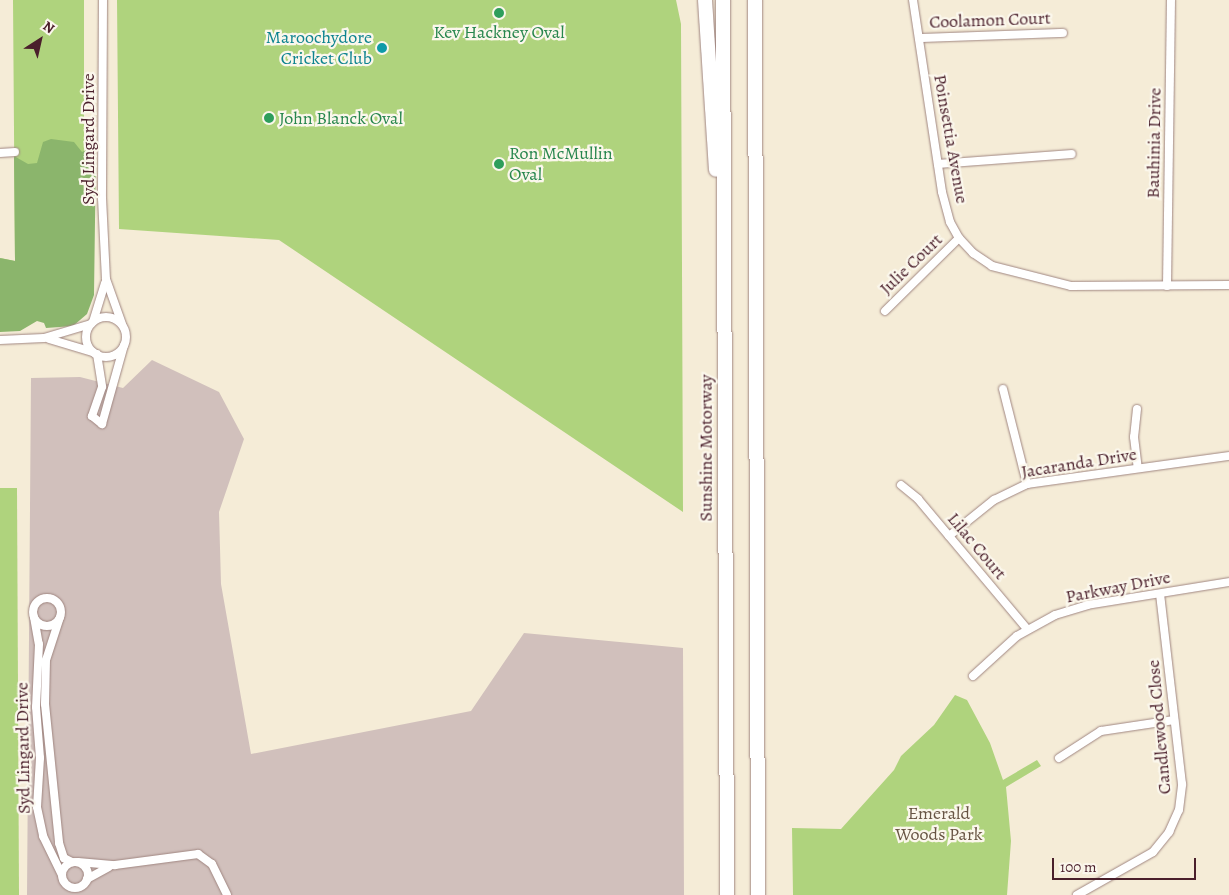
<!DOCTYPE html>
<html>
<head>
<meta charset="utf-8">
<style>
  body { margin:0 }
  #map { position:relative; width:1229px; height:895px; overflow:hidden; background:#f5ecd7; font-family:Alegreya,serif }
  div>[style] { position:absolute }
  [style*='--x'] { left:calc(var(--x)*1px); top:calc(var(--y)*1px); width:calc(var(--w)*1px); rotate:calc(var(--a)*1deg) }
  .industrial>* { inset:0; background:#d1c0bc }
  .green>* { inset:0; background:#afd37d }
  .forest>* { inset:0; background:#8bb56c }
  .roads { filter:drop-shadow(0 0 1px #a08681) drop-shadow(0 0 1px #a08681) }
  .minor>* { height:8px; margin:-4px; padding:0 4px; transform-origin:4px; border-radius:4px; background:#fff }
  .minor>.ring { margin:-4px; padding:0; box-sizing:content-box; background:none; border:8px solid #fff; border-radius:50% }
  .motorway>* { height:14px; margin:-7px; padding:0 7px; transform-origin:7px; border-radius:7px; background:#fff }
  .dots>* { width:14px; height:14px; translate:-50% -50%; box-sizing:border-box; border:2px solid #fbf7ec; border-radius:50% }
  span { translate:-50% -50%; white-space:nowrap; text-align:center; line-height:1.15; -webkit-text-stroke:4.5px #fbf7ec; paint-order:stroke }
  .street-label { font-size:18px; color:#4a1f2b }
  .leisure-label { font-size:18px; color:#27864d }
  .left { translate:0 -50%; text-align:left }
  .culture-label { font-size:18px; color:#0d838f }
  .right { translate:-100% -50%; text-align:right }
  .park-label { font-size:18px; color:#685544 }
  .north { position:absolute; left:15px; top:15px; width:50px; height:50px; -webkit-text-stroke:4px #fbf7ec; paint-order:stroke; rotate:35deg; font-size:14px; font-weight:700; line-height:20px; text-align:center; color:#4a1f2b }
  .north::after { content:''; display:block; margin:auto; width:18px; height:22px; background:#4a1f2b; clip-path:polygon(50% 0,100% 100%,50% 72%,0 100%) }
  .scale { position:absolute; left:1052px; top:858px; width:144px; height:22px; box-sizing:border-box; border:2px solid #4a1f2b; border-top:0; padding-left:6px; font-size:15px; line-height:18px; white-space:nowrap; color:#4a1f2b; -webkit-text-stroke:4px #fbf7ec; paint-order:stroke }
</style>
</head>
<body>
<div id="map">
  <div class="industrial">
    <i style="clip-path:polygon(152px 360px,219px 392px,244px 439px,219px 512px,221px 584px,251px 754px,471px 711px,524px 633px,683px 648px,684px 895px,27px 895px,31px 378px,80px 377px,123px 388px)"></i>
  </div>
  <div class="green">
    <i style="clip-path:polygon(13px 0,84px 0,84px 306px,0 258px,15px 261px)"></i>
    <i style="clip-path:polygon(117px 0,676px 0,681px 24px,683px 512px,279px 240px,119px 229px)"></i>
    <i style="clip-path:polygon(0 488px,17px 488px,19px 895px,0 895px)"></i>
    <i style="clip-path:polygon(955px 695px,967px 700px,990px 743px,1003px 780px,1037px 760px,1041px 766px,1006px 787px,1011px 841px,1007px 895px,793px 895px,792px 828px,841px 829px,894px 770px,901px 756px,934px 725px)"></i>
  </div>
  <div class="forest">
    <i style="clip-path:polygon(51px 139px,74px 142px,82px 152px,92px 147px,96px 148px,94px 295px,87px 314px,73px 326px,46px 328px,44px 323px,37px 321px,20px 331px,0 332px,0 258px,15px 261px,14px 156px,28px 164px,37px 163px,43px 142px)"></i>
  </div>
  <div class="roads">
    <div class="minor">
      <i style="--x:103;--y:0;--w:198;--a:90.3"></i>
      <i style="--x:102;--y:198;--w:81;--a:87.2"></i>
      <i style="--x:106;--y:279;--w:48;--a:70.4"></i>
      <i style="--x:913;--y:0;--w:194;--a:81.4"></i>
      <i style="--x:942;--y:192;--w:31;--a:75"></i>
      <i style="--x:950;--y:222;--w:18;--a:61"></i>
      <i style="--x:959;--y:238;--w:21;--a:47"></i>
      <i style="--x:973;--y:253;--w:23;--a:34"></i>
      <i style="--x:992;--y:266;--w:81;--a:14.2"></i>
      <i style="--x:1071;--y:286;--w:158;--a:-0.4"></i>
      <i style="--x:919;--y:38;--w:144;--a:-2"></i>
      <i style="--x:0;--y:153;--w:15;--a:-4"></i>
      <i style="--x:938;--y:164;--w:134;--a:-4.3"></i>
      <i style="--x:1167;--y:286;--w:286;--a:-89.2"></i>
      <i style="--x:885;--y:311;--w:104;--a:-44.6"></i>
      <i class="ring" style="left:86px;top:317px;width:32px;height:32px"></i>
      <i style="--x:93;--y:322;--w:41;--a:-72.9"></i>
      <i style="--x:49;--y:339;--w:46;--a:16.5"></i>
      <i style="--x:0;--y:340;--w:44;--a:-2.6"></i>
      <i style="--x:44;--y:338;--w:49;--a:-16.6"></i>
      <i style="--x:97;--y:354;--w:33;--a:81"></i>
      <i style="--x:102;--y:387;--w:31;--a:109"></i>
      <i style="--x:92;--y:416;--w:13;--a:39"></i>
      <i style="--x:102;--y:424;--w:82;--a:-74.4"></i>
      <i style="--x:1003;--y:389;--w:98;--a:75.8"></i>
      <i style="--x:1137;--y:409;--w:28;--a:96"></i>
      <i style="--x:1134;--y:437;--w:31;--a:83"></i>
      <i style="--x:901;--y:485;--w:22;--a:39"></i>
      <i style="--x:918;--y:499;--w:170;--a:50"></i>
      <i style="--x:949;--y:536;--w:58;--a:-38.7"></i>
      <i style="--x:994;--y:500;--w:37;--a:-26"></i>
      <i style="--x:1027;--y:484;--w:204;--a:-7.9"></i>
      <i class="ring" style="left:33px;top:598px;width:20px;height:20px"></i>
      <i style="--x:34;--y:617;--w:27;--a:80"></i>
      <i style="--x:39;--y:644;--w:63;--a:92.7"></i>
      <i style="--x:36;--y:707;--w:51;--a:85.5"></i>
      <i style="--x:40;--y:758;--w:49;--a:93.5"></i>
      <i style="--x:37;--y:807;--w:30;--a:78"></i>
      <i style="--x:43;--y:836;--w:43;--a:64"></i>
      <i style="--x:60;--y:617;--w:45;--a:108"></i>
      <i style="--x:46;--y:660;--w:44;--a:91.3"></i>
      <i style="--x:45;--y:704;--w:140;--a:84.2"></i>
      <i style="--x:59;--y:843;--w:16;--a:72"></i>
      <i style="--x:64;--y:858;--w:9;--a:27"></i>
      <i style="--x:973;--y:676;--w:59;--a:-42.3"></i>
      <i style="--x:1017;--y:636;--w:43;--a:-28.9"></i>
      <i style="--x:1055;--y:615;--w:34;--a:-17"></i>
      <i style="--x:1087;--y:605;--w:144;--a:-9.2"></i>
      <i style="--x:1059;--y:758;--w:50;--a:-32.7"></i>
      <i style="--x:1101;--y:731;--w:74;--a:-8.6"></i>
      <i style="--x:78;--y:862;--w:37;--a:5"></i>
      <i style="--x:115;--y:865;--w:84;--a:-7.5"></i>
      <i style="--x:198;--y:854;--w:17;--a:36"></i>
      <i style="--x:212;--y:864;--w:34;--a:64"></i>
      <i class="ring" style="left:62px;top:862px;width:18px;height:18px"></i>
      <i style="--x:87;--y:879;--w:25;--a:-29"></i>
      <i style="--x:1077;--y:895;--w:87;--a:-29.5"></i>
      <i style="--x:1153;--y:852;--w:26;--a:-51"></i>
      <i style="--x:1169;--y:832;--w:24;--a:-66"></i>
      <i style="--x:1179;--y:810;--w:26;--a:-83"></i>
      <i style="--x:1182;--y:784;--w:191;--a:-96.6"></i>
    </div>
    <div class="motorway">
      <i style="--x:705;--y:0;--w:170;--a:86.3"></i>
      <i style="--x:723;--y:0;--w:895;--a:89.74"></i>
      <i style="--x:755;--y:0;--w:895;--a:89.81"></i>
    </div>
  </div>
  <div class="dots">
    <i style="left:499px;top:13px;background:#2e9e5b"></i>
    <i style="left:382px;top:48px;background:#0f9aa8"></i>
    <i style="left:269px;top:118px;background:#2e9e5b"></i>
    <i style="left:499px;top:164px;background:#2e9e5b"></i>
  </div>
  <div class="street-label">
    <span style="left:990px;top:20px;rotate:-2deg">Coolamon Court</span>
    <span style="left:88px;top:139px;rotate:-90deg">Syd Lingard Drive</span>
    <span style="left:951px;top:139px;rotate:80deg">Poinsettia Avenue</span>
    <span style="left:1154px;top:143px;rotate:-89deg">Bauhinia Drive</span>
    <span style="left:911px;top:264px;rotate:-44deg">Julie Court</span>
    <span style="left:706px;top:448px;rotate:-90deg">Sunshine Motorway</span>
    <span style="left:1079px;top:463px;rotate:-9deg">Jacaranda Drive</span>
    <span style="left:977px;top:546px;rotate:50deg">Lilac Court</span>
    <span style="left:1118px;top:587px;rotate:-11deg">Parkway Drive</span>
    <span style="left:1159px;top:727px;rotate:-95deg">Candlewood Close</span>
    <span style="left:23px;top:748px;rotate:-91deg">Syd Lingard Drive</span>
  </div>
  <div class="leisure-label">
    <span style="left:499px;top:32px">Kev Hackney Oval</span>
    <span class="left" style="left:279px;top:118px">John Blanck Oval</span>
    <span class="left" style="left:509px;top:164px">Ron McMullin<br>Oval</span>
  </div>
  <div class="culture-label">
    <span class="right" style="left:372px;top:48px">Maroochydore<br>Cricket Club</span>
  </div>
  <div class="park-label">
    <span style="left:939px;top:824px">Emerald<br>Woods Park</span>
  </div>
  <div class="north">N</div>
  <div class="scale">100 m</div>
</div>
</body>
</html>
